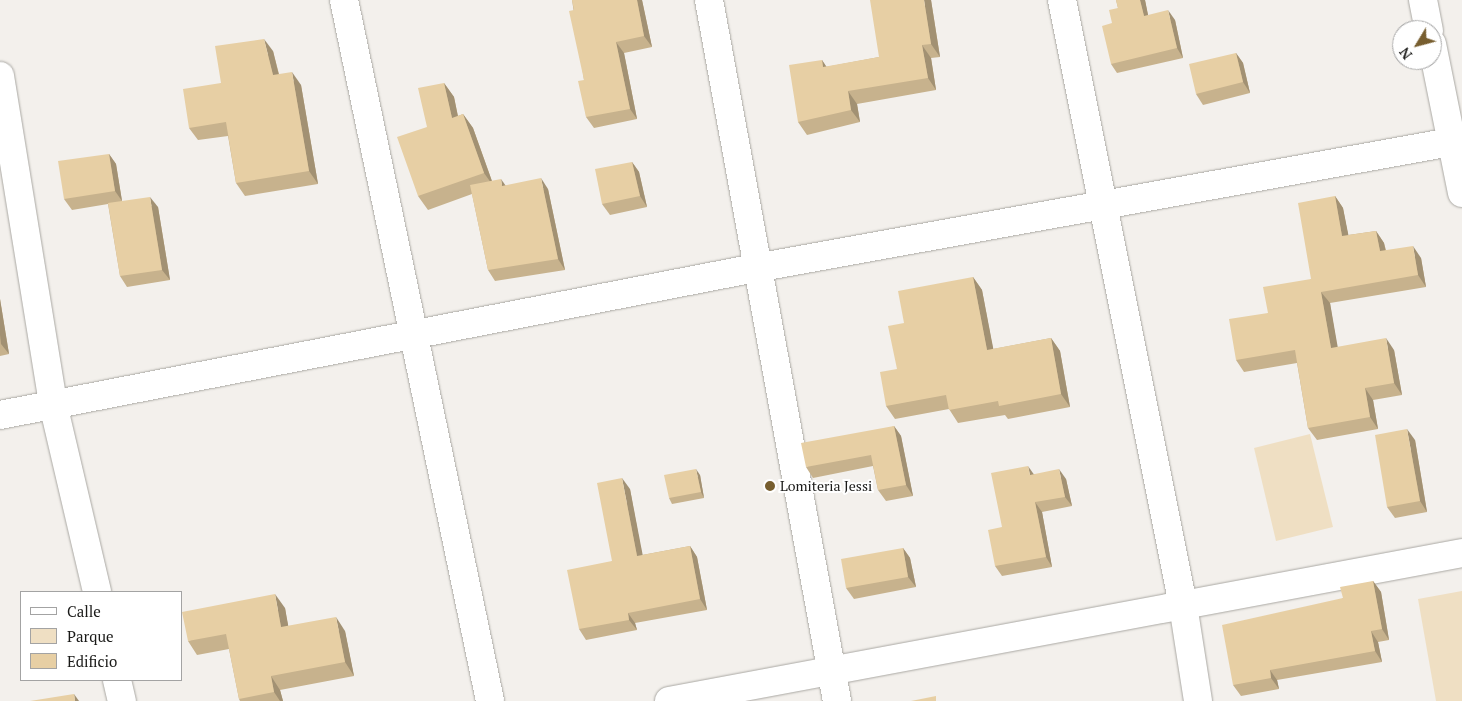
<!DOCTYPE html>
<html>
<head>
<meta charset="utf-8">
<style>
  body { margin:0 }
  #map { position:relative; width:1462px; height:701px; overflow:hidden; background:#f3f0ec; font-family:"PT Serif",serif }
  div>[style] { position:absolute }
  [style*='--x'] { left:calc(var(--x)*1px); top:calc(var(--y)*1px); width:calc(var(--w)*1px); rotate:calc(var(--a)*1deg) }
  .green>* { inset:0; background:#efdfc3 }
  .roads { filter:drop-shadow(0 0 1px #aaa8a3) drop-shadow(0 0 1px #aaa8a3) }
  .minor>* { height:28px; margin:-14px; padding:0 14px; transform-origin:14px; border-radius:14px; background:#fff }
  .wall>* { inset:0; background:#c7b28d }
  .shaded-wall>* { inset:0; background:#a29173 }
  .building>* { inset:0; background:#e7cfa4 }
  .dots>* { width:14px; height:14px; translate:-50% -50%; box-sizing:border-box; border:2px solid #fff; border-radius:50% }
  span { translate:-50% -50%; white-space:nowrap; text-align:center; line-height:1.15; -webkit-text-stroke:4px #fff; paint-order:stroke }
  .poi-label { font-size:14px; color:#1a1a18 }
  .left { translate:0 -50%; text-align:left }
  .legend { position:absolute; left:20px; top:591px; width:162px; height:90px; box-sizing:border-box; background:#fff; border:1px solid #a3a3a3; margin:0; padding:6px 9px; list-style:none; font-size:15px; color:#1a1a18 }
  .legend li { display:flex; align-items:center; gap:10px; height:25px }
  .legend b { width:25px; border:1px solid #a3a3a3 }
  .north { position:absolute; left:1392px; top:20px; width:50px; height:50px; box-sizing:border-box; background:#fff; border:1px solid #a3a3a3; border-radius:50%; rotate:233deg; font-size:14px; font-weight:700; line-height:20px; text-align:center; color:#1a1a18 }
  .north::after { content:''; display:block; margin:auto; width:18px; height:22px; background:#775e2f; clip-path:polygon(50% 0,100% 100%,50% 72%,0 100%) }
</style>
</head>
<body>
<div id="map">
  <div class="green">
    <i style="clip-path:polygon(1310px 434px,1333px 527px,1276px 541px,1254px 448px)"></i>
    <i style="clip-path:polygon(1462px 591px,1462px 701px,1436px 701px,1418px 599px)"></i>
  </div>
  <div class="roads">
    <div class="minor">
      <i style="--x:344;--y:0;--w:716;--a:78.23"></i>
      <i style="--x:709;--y:0;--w:713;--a:79.65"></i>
      <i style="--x:1062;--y:0;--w:617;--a:78.69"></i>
      <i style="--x:1183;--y:605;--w:97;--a:81.1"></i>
      <i style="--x:1423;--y:0;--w:31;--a:79"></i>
      <i style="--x:1432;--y:44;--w:152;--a:78.6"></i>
      <i style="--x:0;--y:76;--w:332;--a:80.8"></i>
      <i style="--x:53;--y:404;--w:193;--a:76.8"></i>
      <i style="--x:0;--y:415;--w:775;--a:-11.01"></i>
      <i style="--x:761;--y:267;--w:712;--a:-10.27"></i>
      <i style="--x:117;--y:680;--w:22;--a:77"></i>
      <i style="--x:669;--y:701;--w:807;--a:-10.57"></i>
    </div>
  </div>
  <div class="wall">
    <i style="clip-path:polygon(572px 0,642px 0,652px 47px,624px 53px,637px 119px,594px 128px,586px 117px,584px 80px)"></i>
    <i style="clip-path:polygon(931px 0,940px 57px,931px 58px,936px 90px,857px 104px,860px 122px,807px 135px,798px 122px,822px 60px,826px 67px,879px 57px)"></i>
    <i style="clip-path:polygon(1116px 0,1145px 0,1148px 15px,1175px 20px,1183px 58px,1117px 73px,1111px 64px,1112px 23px,1118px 8px)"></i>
    <i style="clip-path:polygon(273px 51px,279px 74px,301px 85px,318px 184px,245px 196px,236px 183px,228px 136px,198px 140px,189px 128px,221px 83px)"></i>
    <i style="clip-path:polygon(1236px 53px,1243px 63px,1250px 93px,1203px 105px,1196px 94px)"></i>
    <i style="clip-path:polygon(444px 83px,454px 97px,458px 116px,463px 114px,473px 128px,492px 181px,505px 186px,548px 189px,565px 270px,495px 281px,488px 270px,472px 194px,428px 210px,418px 196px,427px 127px)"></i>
    <i style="clip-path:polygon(109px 154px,116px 164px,122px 201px,158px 207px,170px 280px,127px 287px,120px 276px,108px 204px,72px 210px,64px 199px)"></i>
    <i style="clip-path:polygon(632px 162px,639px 172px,647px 207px,610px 215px,602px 204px)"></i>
    <i style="clip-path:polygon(1335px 196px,1343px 208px,1348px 235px,1376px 231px,1384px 243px,1386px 250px,1421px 258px,1426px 287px,1330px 303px,1337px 347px,1394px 350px,1402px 395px,1373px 400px,1378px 429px,1317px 440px,1308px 428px,1297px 363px,1244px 372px,1236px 360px,1268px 313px,1311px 279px)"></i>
    <i style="clip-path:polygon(973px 277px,982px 290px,993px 349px,1051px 338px,1060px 351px,1070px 407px,1008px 419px,1005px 415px,958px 423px,949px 409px,895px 419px,886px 406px,897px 369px,904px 323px)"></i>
    <i style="clip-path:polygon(0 299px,9px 354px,0 356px)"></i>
    <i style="clip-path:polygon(894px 426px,901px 436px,913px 496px,886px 501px,878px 490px,873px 466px,813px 478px,806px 467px)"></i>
    <i style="clip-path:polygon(1415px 440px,1427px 512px,1395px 518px,1387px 507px)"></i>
    <i style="clip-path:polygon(1034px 474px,1066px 479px,1072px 506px,1042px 512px,1052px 567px,1002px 576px,995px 566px,1002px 527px)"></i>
    <i style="clip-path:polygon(700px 475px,704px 498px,672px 504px,669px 498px)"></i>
    <i style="clip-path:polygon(630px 489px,642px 555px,690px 546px,697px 557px,707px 610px,635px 623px,637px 630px,586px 640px,579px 629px,612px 561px)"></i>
    <i style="clip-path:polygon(903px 548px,910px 558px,916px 587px,854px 599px,846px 588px)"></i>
    <i style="clip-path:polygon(1373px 581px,1381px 592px,1389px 640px,1378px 642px,1382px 662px,1277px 680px,1279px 689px,1241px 696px,1233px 685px,1343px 598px)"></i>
    <i style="clip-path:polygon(285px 608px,288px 626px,345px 631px,354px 676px,280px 690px,283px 701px,240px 701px,239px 699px,229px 649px,197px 655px,188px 641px)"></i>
  </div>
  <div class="shaded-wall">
    <i style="clip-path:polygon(637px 0,642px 0,652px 47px,644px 36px)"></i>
    <i style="clip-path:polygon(924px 0,931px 0,940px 57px,931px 44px)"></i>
    <i style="clip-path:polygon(1140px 0,1145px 0,1150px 25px,1144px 16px)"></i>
    <i style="clip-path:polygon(1168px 10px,1175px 20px,1183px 58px,1177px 48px)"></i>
    <i style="clip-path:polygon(264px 39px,273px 51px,282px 88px,273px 75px)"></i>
    <i style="clip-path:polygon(616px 42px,624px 53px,637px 119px,630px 109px)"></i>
    <i style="clip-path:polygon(922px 45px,931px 58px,936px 90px,928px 78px)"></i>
    <i style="clip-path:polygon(1236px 53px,1243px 63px,1250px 93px,1243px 82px)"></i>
    <i style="clip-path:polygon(822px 60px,830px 72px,823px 67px)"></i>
    <i style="clip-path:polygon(292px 72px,301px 85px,318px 184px,309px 171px)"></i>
    <i style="clip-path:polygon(444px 83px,454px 97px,461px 132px,452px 118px)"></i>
    <i style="clip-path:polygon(848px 91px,857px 104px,860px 122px,851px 110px)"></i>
    <i style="clip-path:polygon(463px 114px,473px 128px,494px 187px,484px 173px)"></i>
    <i style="clip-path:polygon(109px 154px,116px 164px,122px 201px,115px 191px)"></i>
    <i style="clip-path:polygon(632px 162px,639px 172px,647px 207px,640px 196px)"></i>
    <i style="clip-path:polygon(541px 178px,548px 189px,565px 270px,558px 259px)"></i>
    <i style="clip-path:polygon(501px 179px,508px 189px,502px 186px)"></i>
    <i style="clip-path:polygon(1335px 196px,1343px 208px,1351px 248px,1342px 236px)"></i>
    <i style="clip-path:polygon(150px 197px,158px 207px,170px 280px,162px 270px)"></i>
    <i style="clip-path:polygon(1376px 231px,1384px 243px,1388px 263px,1380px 251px)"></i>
    <i style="clip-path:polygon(1413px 246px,1421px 258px,1426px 287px,1418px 275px)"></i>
    <i style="clip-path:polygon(973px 277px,982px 290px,996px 363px,987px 350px)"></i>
    <i style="clip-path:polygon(1321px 292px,1330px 303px,1340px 360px,1331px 348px)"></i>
    <i style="clip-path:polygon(0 299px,9px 354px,1px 344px,0 335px)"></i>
    <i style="clip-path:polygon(1051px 338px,1060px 351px,1070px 407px,1061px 394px)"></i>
    <i style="clip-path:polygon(1386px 338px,1394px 350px,1402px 395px,1394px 383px)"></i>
    <i style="clip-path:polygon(1365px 388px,1373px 400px,1378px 429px,1370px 417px)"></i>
    <i style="clip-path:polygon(894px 426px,901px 436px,913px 496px,906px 485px)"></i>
    <i style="clip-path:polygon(1407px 429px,1415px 440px,1427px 512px,1420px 501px)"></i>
    <i style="clip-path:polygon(1028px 466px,1035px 476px,1030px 475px)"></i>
    <i style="clip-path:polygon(696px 469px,700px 475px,704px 498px,701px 492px)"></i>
    <i style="clip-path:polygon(1059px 469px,1066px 479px,1072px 506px,1065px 497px)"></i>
    <i style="clip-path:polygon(622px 478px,630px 489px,645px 567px,637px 556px)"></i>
    <i style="clip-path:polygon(1035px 502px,1042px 512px,1052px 567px,1046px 557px)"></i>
    <i style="clip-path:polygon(690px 546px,697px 557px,707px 610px,700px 599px)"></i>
    <i style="clip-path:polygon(903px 548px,910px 558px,916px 587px,908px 577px)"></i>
    <i style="clip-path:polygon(1373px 581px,1381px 592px,1389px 640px,1382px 629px)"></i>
    <i style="clip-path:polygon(275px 594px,285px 608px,291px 641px,281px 627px)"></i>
    <i style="clip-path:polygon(628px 613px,635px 623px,637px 630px,629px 620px)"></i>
    <i style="clip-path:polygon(336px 617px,345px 631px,354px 676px,345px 662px)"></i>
    <i style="clip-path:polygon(1371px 631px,1378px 642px,1382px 662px,1375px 651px)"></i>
    <i style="clip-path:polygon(1270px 670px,1277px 680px,1279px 689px,1271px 678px)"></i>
    <i style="clip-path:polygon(271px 676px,280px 690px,283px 701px,280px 701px,274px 692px)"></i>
    <i style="clip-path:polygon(74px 694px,79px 701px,75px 701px)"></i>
  </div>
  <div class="building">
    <i style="clip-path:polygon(572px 0,637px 0,644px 36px,616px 42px,630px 109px,586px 117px,578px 81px,584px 80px,569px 11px,574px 10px)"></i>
    <i style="clip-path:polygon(870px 0,924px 0,931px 44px,922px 45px,928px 78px,848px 91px,851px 110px,798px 122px,789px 65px,822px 60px,823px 67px,879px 57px)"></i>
    <i style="clip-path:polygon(1116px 0,1140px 0,1144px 16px,1168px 10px,1177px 48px,1111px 64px,1102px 26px,1112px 23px,1109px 10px,1118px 8px)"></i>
    <i style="clip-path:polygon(264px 39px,273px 75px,292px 72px,309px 171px,236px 183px,226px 122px,189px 128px,183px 89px,221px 83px,215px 46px)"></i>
    <i style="clip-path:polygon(1236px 53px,1243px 82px,1196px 94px,1189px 64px)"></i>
    <i style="clip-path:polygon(444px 83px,452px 118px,463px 114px,484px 173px,418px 196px,397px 137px,427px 127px,418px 88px)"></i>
    <i style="clip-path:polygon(109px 154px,115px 191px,64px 199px,58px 161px)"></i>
    <i style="clip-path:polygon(632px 162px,640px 196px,602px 204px,595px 169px)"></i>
    <i style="clip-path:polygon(541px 178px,558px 259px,488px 270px,470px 185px,501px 179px,502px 186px)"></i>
    <i style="clip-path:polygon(1335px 196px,1342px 236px,1376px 231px,1380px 251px,1413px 246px,1418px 275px,1321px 292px,1331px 348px,1386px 338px,1394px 383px,1365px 388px,1370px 417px,1308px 428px,1295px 350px,1236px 360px,1229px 319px,1268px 313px,1263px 287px,1311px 279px,1298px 203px)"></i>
    <i style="clip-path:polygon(150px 197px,162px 270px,120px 276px,108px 203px)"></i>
    <i style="clip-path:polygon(973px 277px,987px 350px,1051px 338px,1061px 394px,999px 406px,998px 401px,949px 410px,946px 395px,886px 406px,880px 372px,897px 369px,888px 326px,904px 323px,898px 291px)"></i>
    <i style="clip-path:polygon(894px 426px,906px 485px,878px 490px,871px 455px,806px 467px,801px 443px)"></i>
    <i style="clip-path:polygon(1407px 429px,1420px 501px,1387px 507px,1375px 435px)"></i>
    <i style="clip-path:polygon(1028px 466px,1030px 475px,1059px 469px,1065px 497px,1035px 502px,1046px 557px,995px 566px,988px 530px,1002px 527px,991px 473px)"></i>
    <i style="clip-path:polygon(696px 469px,701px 492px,669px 498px,664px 475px)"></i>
    <i style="clip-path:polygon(622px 478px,637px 556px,690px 546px,700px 599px,628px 613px,629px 620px,579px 629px,567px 570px,612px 561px,597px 483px)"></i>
    <i style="clip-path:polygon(903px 548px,908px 577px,846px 588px,841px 559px)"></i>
    <i style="clip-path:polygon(1373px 581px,1382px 629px,1371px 631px,1375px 651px,1270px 670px,1271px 678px,1233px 685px,1222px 625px,1343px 598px,1340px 587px)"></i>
    <i style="clip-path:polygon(275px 594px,281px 627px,336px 617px,345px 662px,271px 676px,274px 692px,239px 699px,226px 634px,188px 641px,182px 612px)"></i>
    <i style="clip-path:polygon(74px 694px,75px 701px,30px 701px)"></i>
    <i style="clip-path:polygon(936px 696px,936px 701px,911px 701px)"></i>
  </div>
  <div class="dots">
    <i style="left:770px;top:486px;background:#775e2f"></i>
  </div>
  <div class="poi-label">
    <span class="left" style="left:780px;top:486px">Lomiteria Jessi</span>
  </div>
  <ul class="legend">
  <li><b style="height:6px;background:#fff"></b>Calle</li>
  <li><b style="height:14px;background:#efdfc3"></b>Parque</li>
  <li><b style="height:14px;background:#e7cfa4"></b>Edificio</li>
  </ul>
  <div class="north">N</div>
</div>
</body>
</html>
